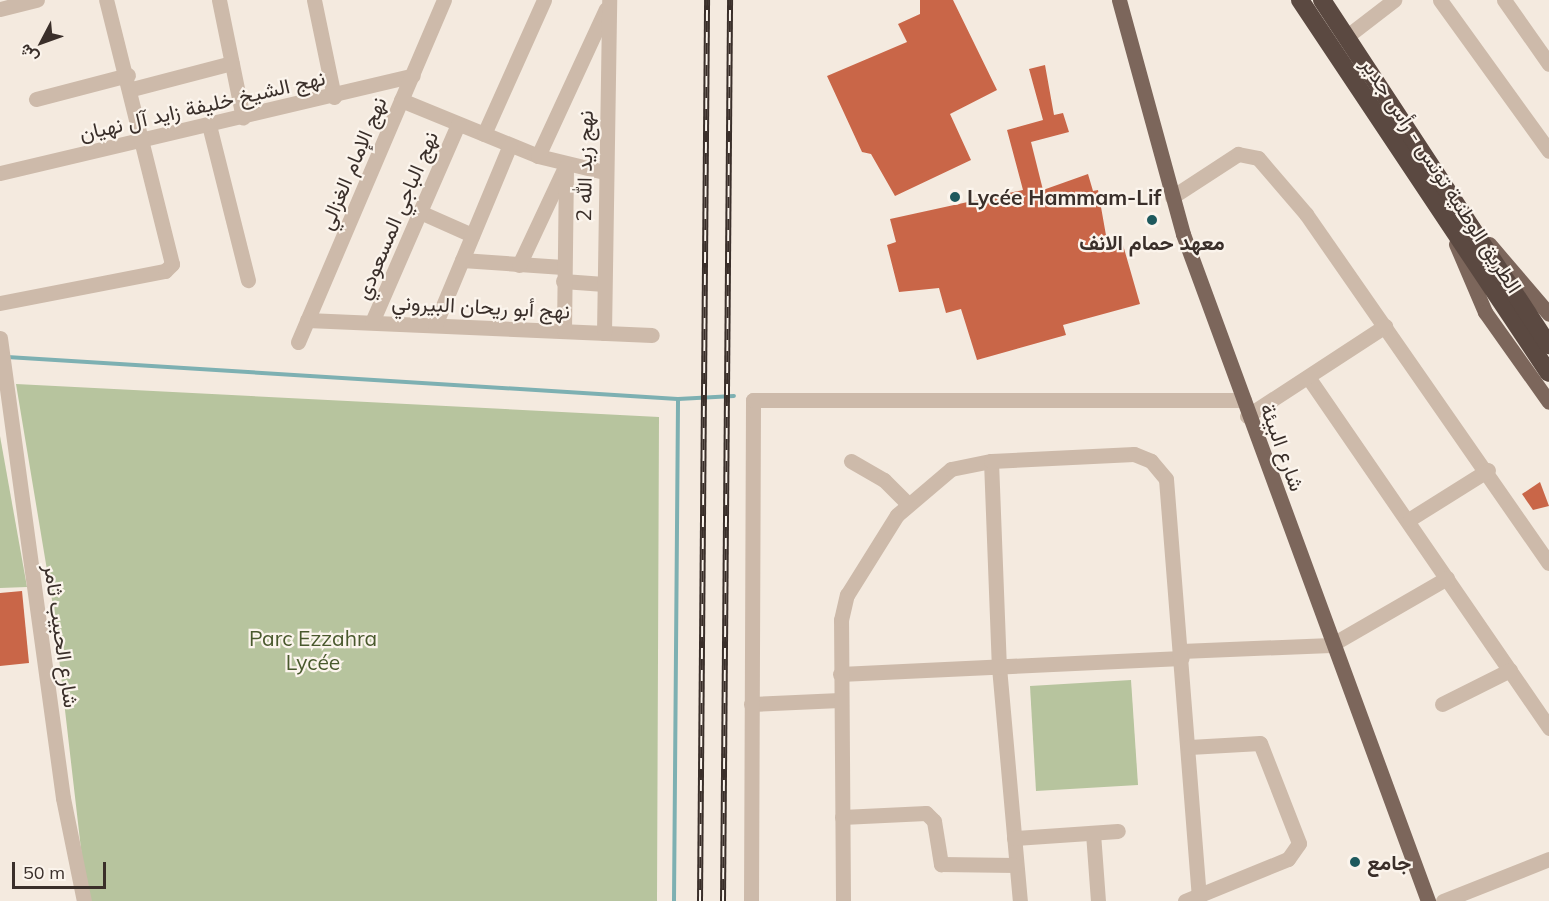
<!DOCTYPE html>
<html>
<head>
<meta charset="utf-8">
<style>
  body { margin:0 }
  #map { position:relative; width:1549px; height:901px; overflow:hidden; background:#f4eadf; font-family:Mulish,Vazirmatn,sans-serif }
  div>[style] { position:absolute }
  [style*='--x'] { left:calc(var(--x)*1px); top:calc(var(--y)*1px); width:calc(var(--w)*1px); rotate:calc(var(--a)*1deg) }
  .green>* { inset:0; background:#b7c49e }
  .stream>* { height:4px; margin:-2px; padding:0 2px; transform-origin:2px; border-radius:2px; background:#7db0b2 }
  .building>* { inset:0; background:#c96648 }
  .minor>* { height:15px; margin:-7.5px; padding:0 7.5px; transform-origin:7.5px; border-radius:7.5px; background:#cdbaaa }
  .major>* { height:15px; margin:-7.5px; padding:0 7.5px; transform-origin:7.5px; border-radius:7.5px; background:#7c665b }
  .highway>* { height:18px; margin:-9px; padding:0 9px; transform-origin:9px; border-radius:9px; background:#5b4941 }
  .rail>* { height:6px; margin-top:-3px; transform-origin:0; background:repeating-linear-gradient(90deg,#fbf4ec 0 11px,#3a2f2a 0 22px); box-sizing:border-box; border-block:2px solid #3a2f2a }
  .dots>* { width:16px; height:16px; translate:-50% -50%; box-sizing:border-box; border:3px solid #fbf4ec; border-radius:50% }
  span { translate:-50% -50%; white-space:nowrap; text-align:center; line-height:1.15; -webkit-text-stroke:4.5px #fbf4ec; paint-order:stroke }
  .street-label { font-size:21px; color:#3a2f2a }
  .poi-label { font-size:21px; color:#3a2f2a; font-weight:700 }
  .left { translate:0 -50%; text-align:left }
  .park-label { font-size:21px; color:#49592d }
  .north { position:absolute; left:12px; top:12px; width:60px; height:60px; -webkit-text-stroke:4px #fbf4ec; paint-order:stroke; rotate:229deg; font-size:16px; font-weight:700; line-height:24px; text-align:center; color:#3a2f2a }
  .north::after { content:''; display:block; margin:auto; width:21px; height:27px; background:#3a2f2a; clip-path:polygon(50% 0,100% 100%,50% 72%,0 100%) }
  .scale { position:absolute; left:12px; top:862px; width:94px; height:27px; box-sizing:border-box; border:3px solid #3a2f2a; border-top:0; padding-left:8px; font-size:18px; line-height:21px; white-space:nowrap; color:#3a2f2a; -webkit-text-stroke:4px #fbf4ec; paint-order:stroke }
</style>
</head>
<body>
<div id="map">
  <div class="green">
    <i style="clip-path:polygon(16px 384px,659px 417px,657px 901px,87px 901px,53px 606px)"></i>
    <i style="clip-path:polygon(0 436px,27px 587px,0 588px)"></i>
    <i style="clip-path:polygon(1131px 680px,1138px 785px,1036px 791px,1030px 686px)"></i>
  </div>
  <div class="stream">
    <i style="--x:7;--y:357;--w:672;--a:3.58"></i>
    <i style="--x:678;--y:399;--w:56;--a:-3.1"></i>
    <i style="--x:674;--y:901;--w:502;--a:-89.54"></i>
  </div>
  <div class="building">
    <i style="clip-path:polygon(920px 0,953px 0,997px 90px,950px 114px,971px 160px,895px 196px,871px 154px,862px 152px,827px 76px,907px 42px,898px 24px,920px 14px)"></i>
    <i style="clip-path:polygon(1045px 65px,1054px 115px,1063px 113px,1069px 132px,1031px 142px,1043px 190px,1088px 174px,1093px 191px,1098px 190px,1107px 241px,1121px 238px,1140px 304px,1063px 325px,1066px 335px,977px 360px,961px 309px,946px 313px,939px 288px,899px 292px,887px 245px,896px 242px,890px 219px,1023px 190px,1007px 130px,1043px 120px,1029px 69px)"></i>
    <i style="clip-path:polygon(1540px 482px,1549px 506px,1533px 510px,1522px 494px)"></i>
    <i style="clip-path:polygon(22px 591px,29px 663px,0 666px,0 593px)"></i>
  </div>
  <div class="minor">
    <i style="--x:219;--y:0;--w:120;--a:78.5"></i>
    <i style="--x:314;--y:0;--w:99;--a:78.3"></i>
    <i style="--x:1440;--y:0;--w:186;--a:54.2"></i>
    <i style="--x:1504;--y:0;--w:78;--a:54.9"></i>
    <i style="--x:0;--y:9;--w:38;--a:-14"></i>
    <i style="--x:1346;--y:37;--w:61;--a:-37.6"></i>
    <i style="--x:132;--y:89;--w:103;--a:-14.6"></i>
    <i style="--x:36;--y:99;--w:95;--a:-14.6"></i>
    <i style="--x:401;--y:100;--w:148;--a:22.2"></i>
    <i style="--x:538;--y:156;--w:68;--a:13.6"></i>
    <i style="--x:209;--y:125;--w:160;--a:75.9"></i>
    <i style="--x:484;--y:134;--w:147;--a:-65.9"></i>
    <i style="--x:538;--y:156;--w:162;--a:-65.2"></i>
    <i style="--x:0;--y:173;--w:424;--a:-13.3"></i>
    <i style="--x:1172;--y:197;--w:79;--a:-33.1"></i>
    <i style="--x:1238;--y:154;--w:20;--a:11"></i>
    <i style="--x:1258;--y:158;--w:74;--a:49.4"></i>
    <i style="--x:1306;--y:214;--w:425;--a:55.2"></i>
    <i style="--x:420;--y:212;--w:57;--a:23.9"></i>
    <i style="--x:462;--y:260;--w:101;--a:4"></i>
    <i style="--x:519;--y:265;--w:104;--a:-64.9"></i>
    <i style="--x:563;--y:281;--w:41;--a:4.2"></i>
    <i style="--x:0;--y:303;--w:168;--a:-11"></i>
    <i style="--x:165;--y:271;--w:10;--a:-45"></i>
    <i style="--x:172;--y:264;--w:272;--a:-104"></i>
    <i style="--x:307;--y:320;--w:345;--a:2.5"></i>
    <i style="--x:372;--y:322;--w:216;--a:-66.5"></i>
    <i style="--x:435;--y:325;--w:195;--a:-67.4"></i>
    <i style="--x:564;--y:331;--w:165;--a:-89.3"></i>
    <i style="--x:604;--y:333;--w:333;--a:-89.1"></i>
    <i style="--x:0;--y:338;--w:464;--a:82.2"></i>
    <i style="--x:63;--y:798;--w:105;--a:78.5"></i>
    <i style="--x:298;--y:342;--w:372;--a:-66.9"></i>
    <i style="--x:1308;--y:377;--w:426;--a:55.5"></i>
    <i style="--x:1247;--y:416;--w:165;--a:-33.1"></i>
    <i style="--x:851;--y:461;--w:38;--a:30"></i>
    <i style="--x:884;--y:480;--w:34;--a:45"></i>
    <i style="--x:991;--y:461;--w:206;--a:87.8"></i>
    <i style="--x:999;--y:667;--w:235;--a:84.9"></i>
    <i style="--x:1410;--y:519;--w:92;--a:-32.1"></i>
    <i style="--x:1181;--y:651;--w:150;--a:-2.3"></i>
    <i style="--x:1331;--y:645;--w:134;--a:-30"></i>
    <i style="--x:840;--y:674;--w:342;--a:-2.7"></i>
    <i style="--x:751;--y:704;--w:89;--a:-2.6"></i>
    <i style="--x:1442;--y:704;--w:76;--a:-26.6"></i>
    <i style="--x:842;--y:817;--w:84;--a:-2.7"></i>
    <i style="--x:926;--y:813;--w:11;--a:45"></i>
    <i style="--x:934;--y:821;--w:44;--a:80.8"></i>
    <i style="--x:941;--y:864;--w:74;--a:0.8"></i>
    <i style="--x:1093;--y:833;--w:68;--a:85.8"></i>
    <i style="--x:1014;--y:838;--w:104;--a:-3.9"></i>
    <i style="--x:751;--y:901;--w:501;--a:-89.77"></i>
    <i style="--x:753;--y:400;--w:491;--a:0"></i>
    <i style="--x:843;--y:901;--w:281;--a:-90.4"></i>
    <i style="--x:841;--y:620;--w:26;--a:-77"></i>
    <i style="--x:847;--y:595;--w:94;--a:-58"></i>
    <i style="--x:897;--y:515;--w:71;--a:-40.4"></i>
    <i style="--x:951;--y:469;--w:41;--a:-11.3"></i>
    <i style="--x:991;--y:461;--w:143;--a:-2.8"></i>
    <i style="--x:1134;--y:454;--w:18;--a:22"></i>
    <i style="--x:1151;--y:461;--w:23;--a:50"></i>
    <i style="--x:1166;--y:479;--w:417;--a:85.5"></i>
    <i style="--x:1185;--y:901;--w:111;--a:-22.2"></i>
    <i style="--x:1288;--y:859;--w:19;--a:-55"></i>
    <i style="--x:1299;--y:843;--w:107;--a:-111.3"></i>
    <i style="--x:1260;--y:743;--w:71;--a:176.8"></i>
    <i style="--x:1443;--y:901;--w:114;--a:-21.6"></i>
  </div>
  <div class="major">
    <i style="--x:1119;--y:0;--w:243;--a:74.7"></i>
    <i style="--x:1183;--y:234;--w:711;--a:69.83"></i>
    <i style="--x:1456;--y:244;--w:74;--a:66.9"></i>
    <i style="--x:1485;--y:312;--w:110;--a:54.6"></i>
    <i style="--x:1489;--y:244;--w:92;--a:49.4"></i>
  </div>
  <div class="highway">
    <i style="--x:1300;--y:0;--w:448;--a:56.3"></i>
    <i style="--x:1322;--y:0;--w:413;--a:56.7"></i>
  </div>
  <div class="rail">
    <i style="--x:700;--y:901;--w:901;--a:-89.55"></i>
    <i style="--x:723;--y:901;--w:901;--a:-89.55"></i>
  </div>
  <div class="dots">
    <i style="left:955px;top:197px;background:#1e595d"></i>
    <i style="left:1152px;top:220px;background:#1e595d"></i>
    <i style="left:1355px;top:862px;background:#1e595d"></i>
  </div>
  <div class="street-label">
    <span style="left:202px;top:105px;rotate:-13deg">نهج الشيخ خليفة زايد آل نهيان</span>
    <span style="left:352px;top:163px;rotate:-67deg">نهج الإمام الغزالي</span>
    <span style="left:584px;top:166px;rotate:-89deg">نهج زيد الله 2</span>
    <span style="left:1442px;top:175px;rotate:57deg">الطريق الوطنية تونس - رأس جدير</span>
    <span style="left:396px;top:215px;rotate:-67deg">نهج الباجي المسعودي</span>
    <span style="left:481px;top:306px;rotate:3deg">نهج أبو ريحان البيروني</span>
    <span style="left:1283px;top:447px;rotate:70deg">شارع البيئة</span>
    <span style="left:62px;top:636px;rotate:82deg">شارع الحبيب ثامر</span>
  </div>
  <div class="poi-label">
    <span class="left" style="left:967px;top:197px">Lycée Hammam-Lif</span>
    <span style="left:1152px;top:242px">معهد حمام الانف</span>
    <span class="left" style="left:1367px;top:862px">جامع</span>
  </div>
  <div class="park-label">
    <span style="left:313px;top:650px">Parc Ezzahra<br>Lycée</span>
  </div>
  <div class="north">ش</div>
  <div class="scale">50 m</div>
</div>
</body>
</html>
